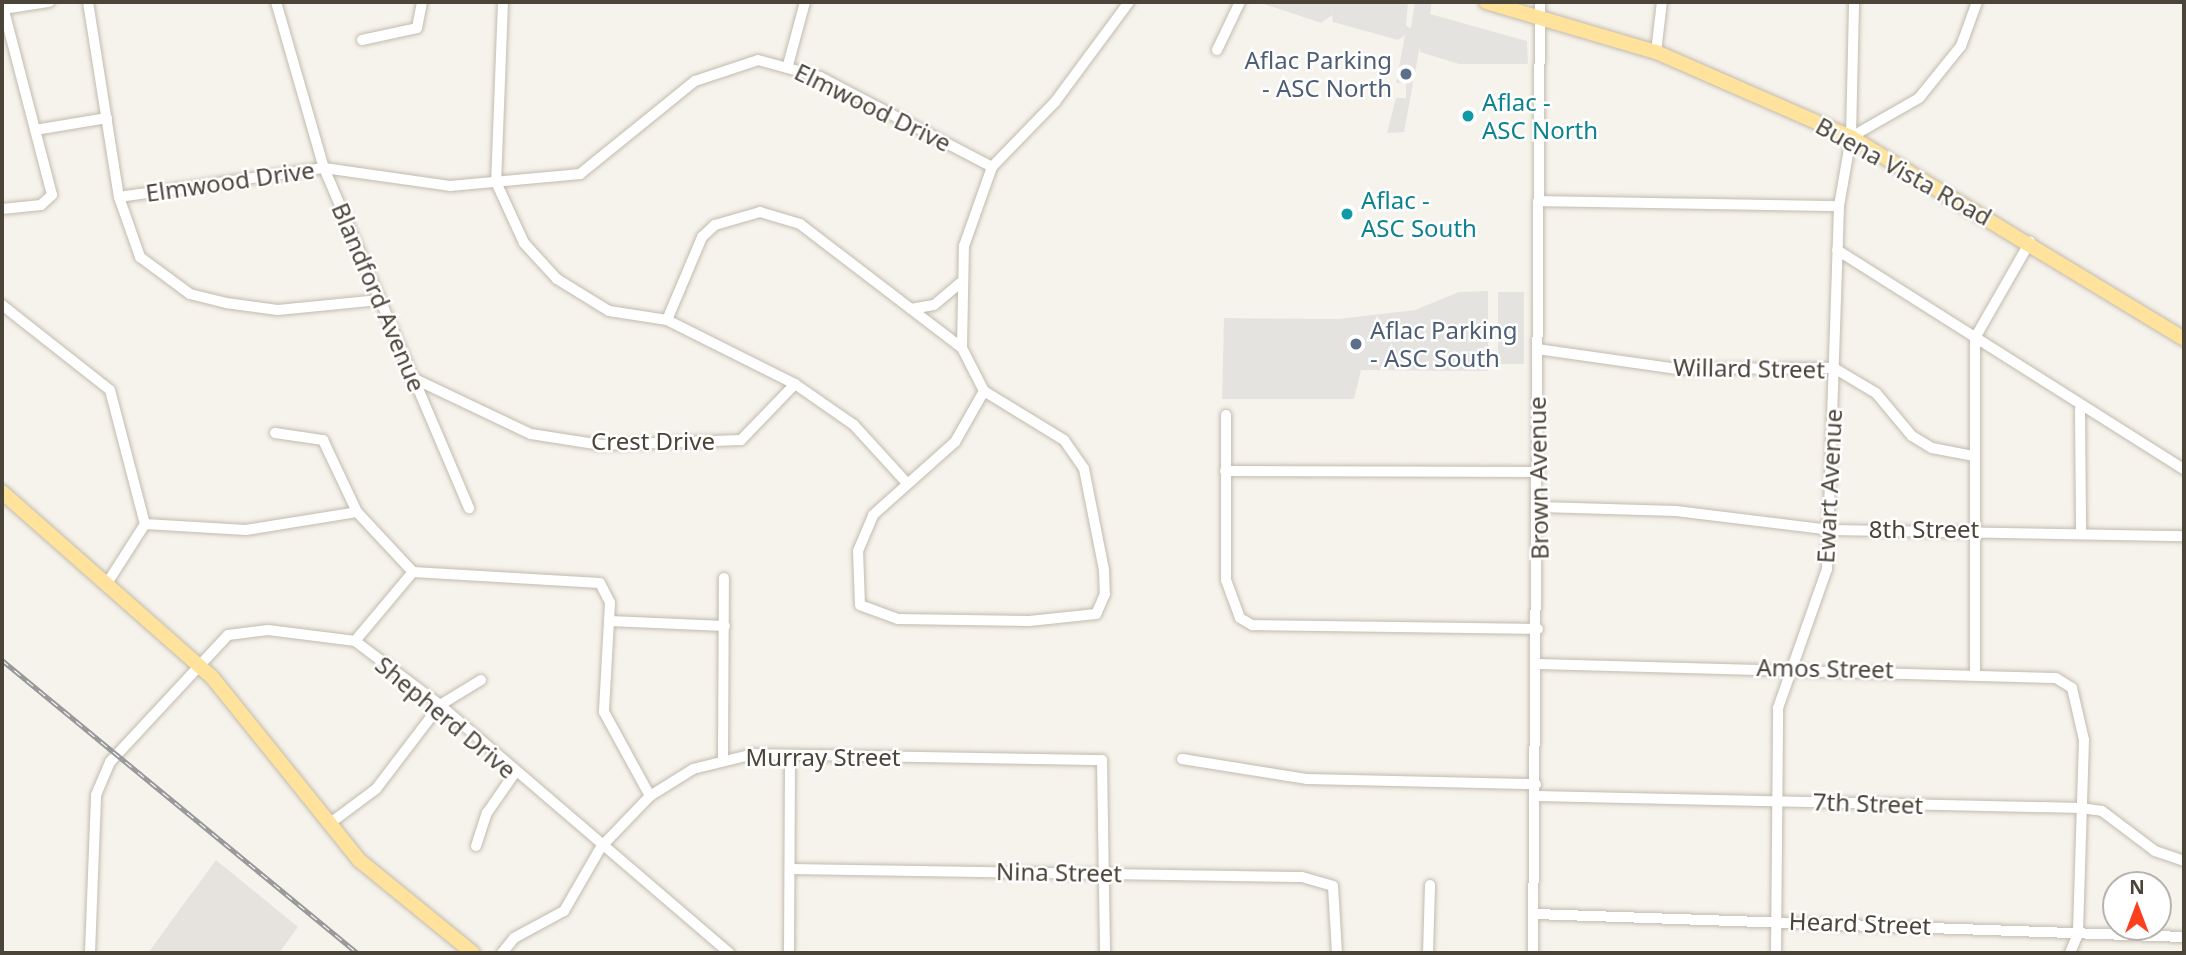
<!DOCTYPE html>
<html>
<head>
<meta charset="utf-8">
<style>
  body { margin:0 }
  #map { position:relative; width:2186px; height:955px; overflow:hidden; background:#f6f3ec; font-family:"Noto Sans",sans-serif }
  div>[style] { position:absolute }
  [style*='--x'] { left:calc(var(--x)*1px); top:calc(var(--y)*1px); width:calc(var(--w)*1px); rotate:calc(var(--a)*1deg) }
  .industrial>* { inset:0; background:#e6e2dd }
  .parking>* { inset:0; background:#e5e3e0 }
  .roads { filter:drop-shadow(0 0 2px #c2bbae) drop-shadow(0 0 2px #c2bbae) }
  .minor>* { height:10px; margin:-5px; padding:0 5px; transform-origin:5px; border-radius:5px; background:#fff }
  .major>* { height:14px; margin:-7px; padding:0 7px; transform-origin:7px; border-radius:7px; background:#ffe39c }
  .rail>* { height:5px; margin-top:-2.5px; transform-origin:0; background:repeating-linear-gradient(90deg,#fff 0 8px,#9a9a9a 0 16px); box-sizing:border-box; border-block:2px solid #9a9a9a }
  .dots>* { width:19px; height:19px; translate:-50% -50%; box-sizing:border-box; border:4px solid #fff; border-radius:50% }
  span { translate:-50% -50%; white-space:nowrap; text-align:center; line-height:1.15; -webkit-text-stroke:5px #fff; paint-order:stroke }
  .service-label { font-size:24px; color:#4e5e75 }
  .right { translate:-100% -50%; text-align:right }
  .left { translate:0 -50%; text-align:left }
  .culture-label { font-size:24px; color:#0d838f }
  .street-label { font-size:24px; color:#4b4439 }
  .frame { position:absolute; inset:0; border:4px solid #4b4439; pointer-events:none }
  .north { position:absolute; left:2102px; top:871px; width:70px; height:70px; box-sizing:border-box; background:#fff; border:2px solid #b7b4b0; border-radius:50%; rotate:0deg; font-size:19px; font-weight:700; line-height:28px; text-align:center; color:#4b4439 }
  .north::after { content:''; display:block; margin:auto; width:24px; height:32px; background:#fc3f1d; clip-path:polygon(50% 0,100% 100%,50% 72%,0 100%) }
</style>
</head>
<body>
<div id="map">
  <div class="industrial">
    <i style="clip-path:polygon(216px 860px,298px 927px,279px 953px,148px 953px)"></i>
  </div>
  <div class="parking">
    <i style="clip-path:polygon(1258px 2px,1408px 2px,1406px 26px,1411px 28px,1415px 2px,1432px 2px,1430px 14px,1527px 41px,1528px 64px,1459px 64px,1420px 52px,1420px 46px,1404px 132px,1387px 133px,1396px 98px,1406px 98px,1406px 83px,1396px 83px,1405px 35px,1398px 40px,1333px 22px,1332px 15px,1321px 23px)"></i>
    <i style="clip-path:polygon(1488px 291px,1488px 371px,1361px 370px,1354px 399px,1222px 399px,1224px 318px,1338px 319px,1415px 310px,1459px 292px)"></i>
    <i style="clip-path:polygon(1498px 292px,1524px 292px,1524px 364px,1498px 364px)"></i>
  </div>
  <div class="roads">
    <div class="minor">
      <i style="--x:88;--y:2;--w:197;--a:81"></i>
      <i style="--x:119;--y:197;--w:64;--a:70.7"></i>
      <i style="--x:140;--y:257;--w:62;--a:36.5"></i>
      <i style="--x:190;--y:294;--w:37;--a:14"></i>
      <i style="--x:226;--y:303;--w:52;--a:7.7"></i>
      <i style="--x:278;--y:310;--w:102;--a:-5.6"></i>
      <i style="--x:276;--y:2;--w:173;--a:73.9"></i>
      <i style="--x:324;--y:168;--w:370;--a:66.9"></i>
      <i style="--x:503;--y:2;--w:180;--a:92.2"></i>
      <i style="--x:496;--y:182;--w:67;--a:65.3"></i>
      <i style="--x:524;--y:243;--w:49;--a:47.5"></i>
      <i style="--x:557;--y:279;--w:61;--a:31.6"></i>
      <i style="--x:609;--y:311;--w:59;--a:8.8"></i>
      <i style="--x:667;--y:320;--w:143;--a:26.6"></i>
      <i style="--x:795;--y:384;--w:72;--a:34.8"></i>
      <i style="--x:854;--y:425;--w:76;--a:47.7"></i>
      <i style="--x:2;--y:3;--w:198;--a:75.4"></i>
      <i style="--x:52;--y:195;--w:15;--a:138"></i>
      <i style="--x:41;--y:205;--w:39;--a:174"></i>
      <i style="--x:3;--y:9;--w:47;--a:-8.7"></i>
      <i style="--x:362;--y:40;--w:56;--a:-12.3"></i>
      <i style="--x:417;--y:28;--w:26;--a:-79"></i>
      <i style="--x:1217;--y:50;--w:53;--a:-64.4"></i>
      <i style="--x:1656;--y:52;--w:50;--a:-83.2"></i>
      <i style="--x:788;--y:65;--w:65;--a:-74.9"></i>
      <i style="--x:35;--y:130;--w:73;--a:-9.5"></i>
      <i style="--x:1851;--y:137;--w:78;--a:-29.8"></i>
      <i style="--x:1919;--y:98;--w:67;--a:-51.1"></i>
      <i style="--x:1961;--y:46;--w:47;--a:-70"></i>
      <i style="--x:119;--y:197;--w:207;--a:-8.1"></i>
      <i style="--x:324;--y:168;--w:127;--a:8.1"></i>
      <i style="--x:450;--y:186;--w:131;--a:-5.3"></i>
      <i style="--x:580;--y:174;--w:148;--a:-39"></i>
      <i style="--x:695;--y:81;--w:66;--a:-18.4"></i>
      <i style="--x:758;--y:60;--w:64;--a:15.3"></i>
      <i style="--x:820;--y:77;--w:194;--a:27.6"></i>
      <i style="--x:1538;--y:201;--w:301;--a:1"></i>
      <i style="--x:1837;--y:250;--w:410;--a:32.3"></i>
      <i style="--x:2;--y:305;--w:137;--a:38.2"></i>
      <i style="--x:110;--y:390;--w:138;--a:75.4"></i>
      <i style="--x:145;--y:524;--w:72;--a:122.6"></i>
      <i style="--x:911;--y:309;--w:23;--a:-10"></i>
      <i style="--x:934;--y:305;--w:34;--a:-40"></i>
      <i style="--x:667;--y:320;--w:90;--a:-67.1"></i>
      <i style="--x:702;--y:237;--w:18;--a:-43"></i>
      <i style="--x:715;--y:225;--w:47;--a:-16.1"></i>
      <i style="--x:760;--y:212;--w:42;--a:16.7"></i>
      <i style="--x:800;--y:224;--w:204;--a:37.4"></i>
      <i style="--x:962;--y:348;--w:48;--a:62.9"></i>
      <i style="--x:984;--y:391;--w:94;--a:31.5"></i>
      <i style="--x:1064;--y:440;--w:35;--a:55"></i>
      <i style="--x:1084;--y:469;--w:103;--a:78.8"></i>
      <i style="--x:1104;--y:570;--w:24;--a:88"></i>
      <i style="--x:1105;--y:594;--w:22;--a:114"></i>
      <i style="--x:1096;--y:614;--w:67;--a:174"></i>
      <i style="--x:1029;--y:621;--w:131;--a:-179.1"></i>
      <i style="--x:898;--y:619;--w:40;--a:-159.8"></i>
      <i style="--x:860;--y:605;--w:54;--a:-92.1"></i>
      <i style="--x:858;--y:551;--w:39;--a:-67"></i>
      <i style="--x:873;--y:515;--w:110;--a:-41.7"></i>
      <i style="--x:955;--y:442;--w:59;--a:-60.4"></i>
      <i style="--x:962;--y:348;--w:102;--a:-88.9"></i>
      <i style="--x:964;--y:246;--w:84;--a:-70.5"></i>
      <i style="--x:992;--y:167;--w:91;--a:-45.9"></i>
      <i style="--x:1055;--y:102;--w:124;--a:-53.5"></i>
      <i style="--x:1537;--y:349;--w:142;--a:8.1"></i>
      <i style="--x:1678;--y:369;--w:156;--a:-0.4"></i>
      <i style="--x:1834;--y:368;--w:49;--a:30.8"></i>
      <i style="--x:1876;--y:393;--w:56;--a:50.1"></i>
      <i style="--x:1912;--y:436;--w:23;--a:31"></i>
      <i style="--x:1932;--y:448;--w:43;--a:10.8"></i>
      <i style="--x:415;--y:379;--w:128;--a:25.4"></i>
      <i style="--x:531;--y:434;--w:71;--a:8.9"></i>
      <i style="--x:601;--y:445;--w:140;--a:-2"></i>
      <i style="--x:741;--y:440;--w:78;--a:-46"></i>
      <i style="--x:2080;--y:409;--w:125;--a:89.5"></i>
      <i style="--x:1226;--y:415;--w:165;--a:90"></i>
      <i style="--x:1226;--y:580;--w:40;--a:69.8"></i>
      <i style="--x:1240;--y:618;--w:14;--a:30"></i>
      <i style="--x:1252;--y:625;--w:286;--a:0.8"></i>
      <i style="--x:275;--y:433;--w:49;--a:8.3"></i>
      <i style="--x:323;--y:440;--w:80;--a:64.7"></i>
      <i style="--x:357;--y:512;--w:82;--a:47"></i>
      <i style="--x:1225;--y:471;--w:314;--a:0.2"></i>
      <i style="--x:1540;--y:507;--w:136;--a:1.7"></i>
      <i style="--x:1676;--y:511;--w:155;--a:7"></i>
      <i style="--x:1830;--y:530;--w:354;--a:1"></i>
      <i style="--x:145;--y:524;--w:101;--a:3.4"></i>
      <i style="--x:246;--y:530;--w:112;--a:-9.2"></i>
      <i style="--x:609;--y:621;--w:116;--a:2.5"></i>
      <i style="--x:355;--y:641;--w:90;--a:-50"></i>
      <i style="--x:413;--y:572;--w:187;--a:3.4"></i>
      <i style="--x:600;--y:583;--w:22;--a:63"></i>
      <i style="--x:610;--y:603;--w:109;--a:93.2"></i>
      <i style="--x:604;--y:712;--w:96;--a:61.3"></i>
      <i style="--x:1538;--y:664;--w:518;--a:1.55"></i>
      <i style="--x:2056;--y:678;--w:19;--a:32"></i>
      <i style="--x:2072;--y:688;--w:53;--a:77"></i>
      <i style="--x:2084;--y:740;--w:194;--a:91.8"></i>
      <i style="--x:2078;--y:934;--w:21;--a:113"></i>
      <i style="--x:1975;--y:671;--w:333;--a:-90"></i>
      <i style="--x:1975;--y:338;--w:111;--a:-60.2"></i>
      <i style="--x:723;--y:758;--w:180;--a:-89.7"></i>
      <i style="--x:1182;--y:759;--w:127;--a:9.1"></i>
      <i style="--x:1307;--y:779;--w:229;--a:1.3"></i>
      <i style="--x:1537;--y:796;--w:544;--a:1.26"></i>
      <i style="--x:2081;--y:808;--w:21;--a:8"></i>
      <i style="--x:2102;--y:811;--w:66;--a:37"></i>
      <i style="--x:2155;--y:851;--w:31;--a:19"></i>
      <i style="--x:329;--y:824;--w:59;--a:-36.7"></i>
      <i style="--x:376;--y:789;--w:106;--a:-52.7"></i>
      <i style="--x:440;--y:705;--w:48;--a:-31.4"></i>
      <i style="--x:476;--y:846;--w:35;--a:-72"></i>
      <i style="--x:487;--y:813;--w:47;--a:-55.3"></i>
      <i style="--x:790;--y:869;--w:512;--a:0.9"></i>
      <i style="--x:1302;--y:877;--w:32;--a:16"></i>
      <i style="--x:1333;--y:886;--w:67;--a:86.6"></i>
      <i style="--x:1535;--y:914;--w:649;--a:2.03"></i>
      <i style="--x:90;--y:953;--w:158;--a:-87.8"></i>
      <i style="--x:96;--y:795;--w:36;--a:-67"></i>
      <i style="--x:110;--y:762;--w:173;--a:-47.1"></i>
      <i style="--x:228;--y:635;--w:40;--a:-7.1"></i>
      <i style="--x:268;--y:630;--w:88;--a:7.2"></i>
      <i style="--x:355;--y:641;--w:106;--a:37"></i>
      <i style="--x:440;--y:705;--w:381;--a:40.6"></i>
      <i style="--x:502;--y:953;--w:19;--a:-51"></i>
      <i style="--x:514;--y:938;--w:57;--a:-28.4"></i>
      <i style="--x:564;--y:911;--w:74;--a:-60"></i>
      <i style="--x:601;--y:847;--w:71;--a:-46.1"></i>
      <i style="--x:650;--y:796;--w:51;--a:-32.1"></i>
      <i style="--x:693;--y:769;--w:63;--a:-13.8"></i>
      <i style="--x:754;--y:754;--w:348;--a:1"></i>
      <i style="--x:1102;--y:760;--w:193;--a:89.1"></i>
      <i style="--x:789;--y:953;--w:197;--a:-89.7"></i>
      <i style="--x:1428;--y:953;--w:68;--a:-88.3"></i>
      <i style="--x:1533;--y:953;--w:951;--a:-89.58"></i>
      <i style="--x:1776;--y:953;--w:245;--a:-89.5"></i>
      <i style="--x:1778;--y:708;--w:147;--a:-70.6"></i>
      <i style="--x:1827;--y:569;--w:363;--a:-88.1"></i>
      <i style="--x:1839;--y:206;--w:70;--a:-80.1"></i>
      <i style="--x:1851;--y:137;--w:135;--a:-88.7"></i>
    </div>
    <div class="major">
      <i style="--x:1486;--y:2;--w:177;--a:16.4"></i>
      <i style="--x:1656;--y:52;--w:213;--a:23.6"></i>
      <i style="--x:1851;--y:137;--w:389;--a:31.2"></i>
      <i style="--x:2;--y:492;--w:280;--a:41.4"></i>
      <i style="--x:212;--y:677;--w:235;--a:51.2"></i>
      <i style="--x:359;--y:860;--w:147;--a:39.2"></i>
    </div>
  </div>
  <div class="rail">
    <i style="--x:2;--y:660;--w:461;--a:39.5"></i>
  </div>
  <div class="dots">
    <i style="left:1406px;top:74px;background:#5c6f8a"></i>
    <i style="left:1468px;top:116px;background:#0f9aa8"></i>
    <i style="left:1347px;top:214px;background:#0f9aa8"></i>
    <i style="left:1356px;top:344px;background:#5c6f8a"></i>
  </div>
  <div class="service-label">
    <span class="right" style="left:1392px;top:74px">Aflac Parking<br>- ASC North</span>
    <span class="left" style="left:1370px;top:344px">Aflac Parking<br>- ASC South</span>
  </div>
  <div class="culture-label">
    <span class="left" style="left:1482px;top:116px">Aflac -<br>ASC North</span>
    <span class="left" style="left:1361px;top:214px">Aflac -<br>ASC South</span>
  </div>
  <div class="street-label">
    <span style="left:873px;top:107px;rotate:26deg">Elmwood Drive</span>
    <span style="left:1904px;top:171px;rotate:29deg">Buena Vista Road</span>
    <span style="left:230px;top:181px;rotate:-8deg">Elmwood Drive</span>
    <span style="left:379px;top:297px;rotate:67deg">Blandford Avenue</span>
    <span style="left:1749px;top:368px;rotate:1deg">Willard Street</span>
    <span style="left:653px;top:441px">Crest Drive</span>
    <span style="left:1538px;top:478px;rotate:-91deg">Brown Avenue</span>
    <span style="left:1829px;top:486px;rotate:-87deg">Ewart Avenue</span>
    <span style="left:1924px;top:529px">8th Street</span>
    <span style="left:1825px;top:668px;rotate:1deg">Amos Street</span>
    <span style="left:446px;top:717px;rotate:40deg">Shepherd Drive</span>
    <span style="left:823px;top:757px">Murray Street</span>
    <span style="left:1868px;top:803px;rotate:2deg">7th Street</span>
    <span style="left:1059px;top:872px;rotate:1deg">Nina Street</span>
    <span style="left:1860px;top:923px;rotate:2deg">Heard Street</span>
  </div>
  <div class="frame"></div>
  <div class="north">N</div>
</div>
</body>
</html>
